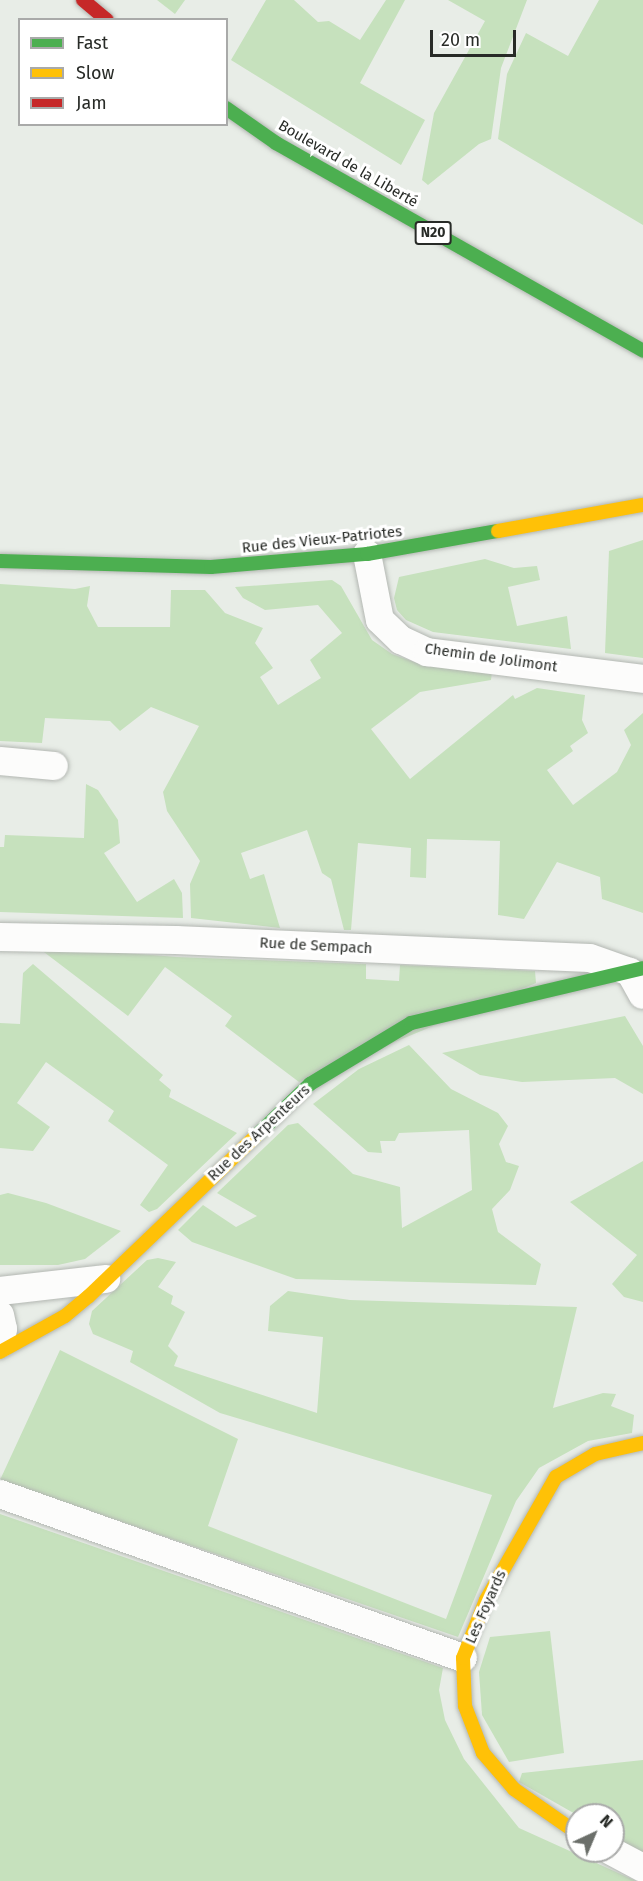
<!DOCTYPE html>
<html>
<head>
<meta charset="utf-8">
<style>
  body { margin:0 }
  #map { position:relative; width:643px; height:1881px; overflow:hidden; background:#e8ede7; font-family:"Fira Sans",sans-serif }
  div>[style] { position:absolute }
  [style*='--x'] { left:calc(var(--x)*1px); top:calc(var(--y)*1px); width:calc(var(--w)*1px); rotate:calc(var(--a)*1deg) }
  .green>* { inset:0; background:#c6e1bd }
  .roads { filter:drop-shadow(0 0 2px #b3b7b2) drop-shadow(0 0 2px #b3b7b2) }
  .street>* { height:28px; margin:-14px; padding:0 14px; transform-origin:14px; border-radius:14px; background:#fcfcfb }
  .fast>* { height:14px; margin:-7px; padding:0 7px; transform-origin:7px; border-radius:7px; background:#4caf50 }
  .slow>* { height:14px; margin:-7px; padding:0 7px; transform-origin:7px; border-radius:7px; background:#ffc107 }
  .jam>* { height:14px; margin:-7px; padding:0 7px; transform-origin:7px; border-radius:7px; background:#c62828 }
  span { translate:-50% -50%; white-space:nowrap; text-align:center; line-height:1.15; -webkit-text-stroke:6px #fff; paint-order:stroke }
  .shield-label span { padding:2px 4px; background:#fff; border:2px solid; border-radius:4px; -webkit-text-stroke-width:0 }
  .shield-label { font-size:14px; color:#282b27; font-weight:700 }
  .street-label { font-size:15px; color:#282b27 }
  .legend { position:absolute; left:18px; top:18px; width:210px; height:108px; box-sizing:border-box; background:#fff; border:2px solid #a9aaa9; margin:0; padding:8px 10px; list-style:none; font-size:18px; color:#282b27 }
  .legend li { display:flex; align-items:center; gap:12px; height:30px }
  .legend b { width:30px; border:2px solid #a9aaa9 }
  .north { position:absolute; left:565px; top:1803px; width:60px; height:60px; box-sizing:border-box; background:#fff; border:2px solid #a9aaa9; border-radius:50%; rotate:44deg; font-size:16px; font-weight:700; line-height:24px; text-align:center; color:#282b27 }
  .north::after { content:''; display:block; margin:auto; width:21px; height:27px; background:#6b6f6a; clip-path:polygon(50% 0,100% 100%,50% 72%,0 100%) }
  .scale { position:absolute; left:430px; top:30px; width:86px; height:27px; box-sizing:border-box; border:3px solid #282b27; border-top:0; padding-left:8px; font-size:18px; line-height:21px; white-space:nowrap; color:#282b27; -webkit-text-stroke:4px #fff; paint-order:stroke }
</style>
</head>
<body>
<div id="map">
  <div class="green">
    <i style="clip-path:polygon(157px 0,185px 0,175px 14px)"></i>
    <i style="clip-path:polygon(266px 0,294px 0,318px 22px,329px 21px,360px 40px,386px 0,405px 0,360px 83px,425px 120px,401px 165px,231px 60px)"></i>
    <i style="clip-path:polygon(448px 0,527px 0,501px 68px,491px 139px,479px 144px,428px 185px,422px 180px,434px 113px,485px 21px)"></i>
    <i style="clip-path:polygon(599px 0,643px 0,643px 225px,498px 139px,507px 74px,526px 33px,568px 56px)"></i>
    <i style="clip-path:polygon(643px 540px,643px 658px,605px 653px,609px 551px)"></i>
    <i style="clip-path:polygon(485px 559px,514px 568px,537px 566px,540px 580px,508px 587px,517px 626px,567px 616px,571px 649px,433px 632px,406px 620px,397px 610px,394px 598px,399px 577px)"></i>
    <i style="clip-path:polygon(332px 580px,341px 586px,372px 640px,392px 654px,417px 663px,492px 672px,491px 680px,420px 692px,371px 729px,410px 779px,513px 695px,515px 699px,537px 688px,585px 695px,582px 720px,588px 733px,570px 746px,573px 751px,547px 770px,573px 805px,617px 772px,631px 745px,624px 730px,643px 713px,643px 913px,602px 899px,600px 877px,557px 862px,524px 919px,498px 915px,500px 841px,427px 839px,426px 878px,410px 877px,411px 848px,358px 843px,351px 930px,344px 930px,331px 879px,322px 873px,307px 830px,241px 853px,250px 879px,264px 874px,280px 928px,191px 918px,190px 884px,200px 861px,167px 811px,163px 792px,199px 726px,151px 707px,120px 731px,110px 721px,45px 718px,42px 743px,0 741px,0 584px,75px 589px,90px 586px,87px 606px,98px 627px,170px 627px,171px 590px,205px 590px,225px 613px,263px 628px,255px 643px,273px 668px,260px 677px,278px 705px,321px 678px,310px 660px,342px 633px,318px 605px,265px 610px,243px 598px,235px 587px)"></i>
    <i style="clip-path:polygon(86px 784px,98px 790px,118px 820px,120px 843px,104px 853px,137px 902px,174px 879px,182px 893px,183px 918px,0 912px,0 847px,4px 847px,5px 835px,84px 838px)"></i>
    <i style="clip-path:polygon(36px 946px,177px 957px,366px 964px,366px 979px,399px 981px,400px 965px,535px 971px,536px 983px,299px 1082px,225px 1026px,232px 1016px,165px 967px,128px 1016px)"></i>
    <i style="clip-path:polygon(33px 964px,163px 1075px,159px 1080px,171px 1090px,169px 1097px,237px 1133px,157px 1209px,149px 1212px,140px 1205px,168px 1165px,108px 1121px,114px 1111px,46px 1062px,17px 1103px,50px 1127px,33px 1151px,0 1148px,0 1023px,20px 1024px,23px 973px)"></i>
    <i style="clip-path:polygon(625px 1016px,643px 1046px,643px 1094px,615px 1078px,522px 1082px,480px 1075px,442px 1053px)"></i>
    <i style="clip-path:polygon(409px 1045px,451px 1089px,498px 1113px,508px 1126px,499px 1144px,506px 1162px,519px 1166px,510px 1190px,492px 1209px,498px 1232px,541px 1264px,536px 1285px,296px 1279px,192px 1242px,178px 1230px,203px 1205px,236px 1227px,257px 1216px,217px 1193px,288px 1125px,298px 1123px,353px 1174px,400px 1187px,402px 1228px,472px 1190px,469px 1130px,399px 1133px,395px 1141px,380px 1141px,382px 1153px,368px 1152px,313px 1104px,359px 1069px)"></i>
    <i style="clip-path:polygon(643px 1161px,643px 1302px,624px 1297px,612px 1284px,637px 1255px,570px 1202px)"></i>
    <i style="clip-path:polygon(8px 1193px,46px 1203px,121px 1231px,85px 1259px,58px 1265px,0 1265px,0 1195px)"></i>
    <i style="clip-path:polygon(158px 1258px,176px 1262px,158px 1287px,173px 1296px,171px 1304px,185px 1312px,168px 1346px,178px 1356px,174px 1366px,317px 1413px,323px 1337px,268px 1331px,270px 1306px,288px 1291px,350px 1300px,577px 1307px,553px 1408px,603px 1393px,616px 1394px,611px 1406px,634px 1415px,632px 1433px,588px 1441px,539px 1468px,516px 1501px,458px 1637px,0 1480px,60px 1350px,238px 1439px,208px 1526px,446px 1619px,492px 1495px,220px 1413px,130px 1362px,133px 1351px,93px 1334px,89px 1324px,92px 1311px,147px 1260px)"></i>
    <i style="clip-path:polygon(0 1514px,443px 1668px,439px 1690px,445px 1720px,464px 1759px,519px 1828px,636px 1881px,0 1881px)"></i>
    <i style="clip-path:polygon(550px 1631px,564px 1753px,509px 1762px,482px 1715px,479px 1672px,490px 1637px)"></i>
    <i style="clip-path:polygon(643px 1760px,643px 1857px,613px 1841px,613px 1815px,577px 1815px,519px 1782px,522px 1773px)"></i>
  </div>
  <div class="roads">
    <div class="street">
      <i style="--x:367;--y:554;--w:67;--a:78.9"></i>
      <i style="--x:380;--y:620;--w:29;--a:44"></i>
      <i style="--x:401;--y:640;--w:29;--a:25"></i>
      <i style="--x:427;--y:652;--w:218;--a:7.1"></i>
      <i style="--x:0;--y:761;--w:54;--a:5.3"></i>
      <i style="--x:0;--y:937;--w:176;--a:1"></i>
      <i style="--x:176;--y:940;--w:414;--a:2.5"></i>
      <i style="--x:590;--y:958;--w:42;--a:19.3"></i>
      <i style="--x:630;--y:972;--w:26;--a:61"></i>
      <i style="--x:0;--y:1291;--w:107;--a:-6.5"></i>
      <i style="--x:0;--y:1315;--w:14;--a:78"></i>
      <i style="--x:3;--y:1329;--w:15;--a:101"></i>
      <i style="--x:0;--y:1494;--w:491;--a:19.5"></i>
      <i style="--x:611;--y:1851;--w:36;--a:28"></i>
    </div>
    <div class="fast">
      <i style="--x:226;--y:108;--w:61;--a:35"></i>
      <i style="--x:276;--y:143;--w:422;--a:29.5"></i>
      <i style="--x:0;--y:561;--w:211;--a:1.6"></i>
      <i style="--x:211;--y:567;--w:157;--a:-4.8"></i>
      <i style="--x:367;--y:554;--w:133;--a:-10"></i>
      <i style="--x:256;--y:1136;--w:75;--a:-43.9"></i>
      <i style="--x:310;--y:1084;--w:118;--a:-31.1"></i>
      <i style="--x:411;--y:1023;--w:238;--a:-13.3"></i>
    </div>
    <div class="slow">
      <i style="--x:498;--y:531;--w:147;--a:-10.2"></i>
      <i style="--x:0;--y:1352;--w:74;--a:-29"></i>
      <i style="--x:65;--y:1316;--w:31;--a:-40"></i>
      <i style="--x:89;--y:1296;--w:231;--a:-43.8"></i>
      <i style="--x:577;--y:1833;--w:77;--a:-145.1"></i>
      <i style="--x:514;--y:1789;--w:48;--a:-130.7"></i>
      <i style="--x:483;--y:1753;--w:50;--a:-111"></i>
      <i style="--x:465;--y:1706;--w:48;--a:-92.4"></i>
      <i style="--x:463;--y:1658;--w:62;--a:-68.4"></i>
      <i style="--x:486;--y:1600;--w:142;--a:-60.4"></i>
      <i style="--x:556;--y:1477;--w:45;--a:-30.5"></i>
      <i style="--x:595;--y:1454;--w:49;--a:-12.9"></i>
    </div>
    <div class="jam">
      <i style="--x:83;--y:0;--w:31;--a:40"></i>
    </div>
  </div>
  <div class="shield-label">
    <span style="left:433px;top:233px">N20</span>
  </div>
  <div class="street-label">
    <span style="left:348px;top:164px;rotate:30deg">Boulevard de la Liberté</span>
    <span style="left:322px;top:540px;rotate:-6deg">Rue des Vieux-Patriotes</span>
    <span style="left:491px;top:658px;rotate:8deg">Chemin de Jolimont</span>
    <span style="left:316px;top:946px;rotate:3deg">Rue de Sempach</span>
    <span style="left:259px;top:1133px;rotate:-43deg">Rue des Arpenteurs</span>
    <span style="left:486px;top:1607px;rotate:-66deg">Les Foyards</span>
  </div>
  <ul class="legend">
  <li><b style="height:8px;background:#4caf50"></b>Fast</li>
  <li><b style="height:8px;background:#ffc107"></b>Slow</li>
  <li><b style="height:8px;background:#c62828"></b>Jam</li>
  </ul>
  <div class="north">N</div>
  <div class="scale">20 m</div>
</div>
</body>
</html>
